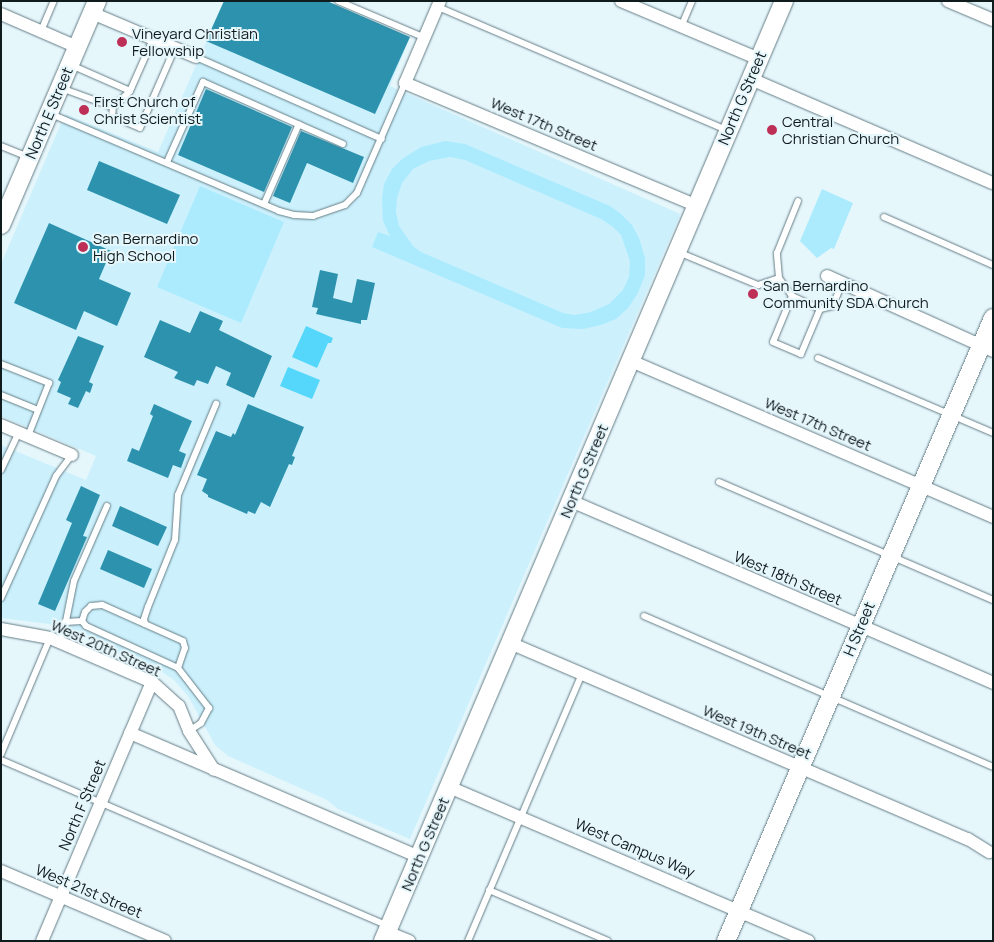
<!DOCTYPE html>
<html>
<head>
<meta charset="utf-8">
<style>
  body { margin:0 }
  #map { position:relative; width:994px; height:942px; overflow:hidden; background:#e6f7fc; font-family:Manrope,sans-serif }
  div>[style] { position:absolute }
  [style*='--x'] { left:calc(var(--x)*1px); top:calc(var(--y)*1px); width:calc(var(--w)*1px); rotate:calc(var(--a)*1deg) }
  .built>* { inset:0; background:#ccf1fd }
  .green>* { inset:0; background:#acebfe }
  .water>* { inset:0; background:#55d7fb }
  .building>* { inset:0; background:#2c92ad }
  .roads { filter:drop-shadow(0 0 1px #647d85) drop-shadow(0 0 1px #647d85) }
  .lane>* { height:6px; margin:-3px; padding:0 3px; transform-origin:3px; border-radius:3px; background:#fff }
  .street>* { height:12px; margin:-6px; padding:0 6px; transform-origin:6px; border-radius:6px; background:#fff }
  .secondary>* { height:18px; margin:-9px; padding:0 9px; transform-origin:9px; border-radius:9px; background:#fff }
  .dots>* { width:14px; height:14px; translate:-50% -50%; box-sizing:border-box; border:2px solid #e6f7fc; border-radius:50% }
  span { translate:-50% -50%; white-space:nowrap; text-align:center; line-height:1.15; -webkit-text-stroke:4px #e6f7fc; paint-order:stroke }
  .poi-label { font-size:15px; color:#101b1e }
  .left { translate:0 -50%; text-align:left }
  .street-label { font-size:15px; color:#101b1e }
  .frame { position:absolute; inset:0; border:2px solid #101b1e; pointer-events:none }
</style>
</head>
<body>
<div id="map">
  <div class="built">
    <i style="clip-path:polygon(224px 1px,410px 37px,390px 86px,678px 213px,680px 215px,410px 839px,338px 809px,327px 800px,228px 756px,215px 745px,188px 696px,174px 680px,162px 672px,74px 633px,49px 624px,1px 618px,1px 445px,86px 480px,96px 456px,1px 416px,1px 264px,65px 114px,158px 152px)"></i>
  </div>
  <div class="green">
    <i style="clip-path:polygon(evenodd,445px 141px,465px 144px,610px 206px,621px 214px,632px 225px,639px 238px,645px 258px,645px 275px,638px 293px,628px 308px,616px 319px,601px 325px,583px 329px,562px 328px,372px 247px,378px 232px,390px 236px,383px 221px,382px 199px,384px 184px,392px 169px,402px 159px,421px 147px,445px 141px,450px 157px,465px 160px,601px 219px,613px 227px,621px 235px,630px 261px,629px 277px,623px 290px,609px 304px,591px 312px,575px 315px,563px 313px,421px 252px,413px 246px,399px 226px,396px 212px,397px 198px,402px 183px,413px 169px,429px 161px,450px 157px)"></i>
    <i style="clip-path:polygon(200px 186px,284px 222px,241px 323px,157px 287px)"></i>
    <i style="clip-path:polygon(822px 189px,853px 203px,834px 249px,831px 248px,817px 258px,800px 241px)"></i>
  </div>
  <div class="water">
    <i style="clip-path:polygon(306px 326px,333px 338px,331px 343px,328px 343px,317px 368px,292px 357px)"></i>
    <i style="clip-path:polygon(288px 367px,320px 380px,312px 399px,280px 386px)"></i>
  </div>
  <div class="building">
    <i style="clip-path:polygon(224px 1px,327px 1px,410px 37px,375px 114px,206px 41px)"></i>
    <i style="clip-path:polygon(206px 89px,292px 127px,264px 192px,178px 155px)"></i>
    <i style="clip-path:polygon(301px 131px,364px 157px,353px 183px,307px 163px,290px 203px,273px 196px)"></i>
    <i style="clip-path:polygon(99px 161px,180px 195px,167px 224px,87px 190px)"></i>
    <i style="clip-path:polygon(49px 223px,111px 251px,99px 279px,131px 293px,117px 326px,84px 311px,76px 330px,14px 303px)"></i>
    <i style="clip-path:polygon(320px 270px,338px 274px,333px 298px,352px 303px,357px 279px,375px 283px,367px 320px,361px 320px,361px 324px,316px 314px,318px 308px,312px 307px)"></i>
    <i style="clip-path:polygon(200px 311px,223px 321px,219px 330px,272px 356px,254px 398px,226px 385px,231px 373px,216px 366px,208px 384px,197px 380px,194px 386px,174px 378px,178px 372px,144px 357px,160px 320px,190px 333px)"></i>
    <i style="clip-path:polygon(78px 336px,104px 346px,89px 382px,93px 384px,90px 393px,86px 391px,78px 408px,68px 404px,71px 398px,57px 392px,61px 382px,58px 380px)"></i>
    <i style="clip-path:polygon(154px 404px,192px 421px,179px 451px,186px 454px,181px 468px,173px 465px,168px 478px,127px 461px,132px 448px,139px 451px,153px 416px,150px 414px)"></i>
    <i style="clip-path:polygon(248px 404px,304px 427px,292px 456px,295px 457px,292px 465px,289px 464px,270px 507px,261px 502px,255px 514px,248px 511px,247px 514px,208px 497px,208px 495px,202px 491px,207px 479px,197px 475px,216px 431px,231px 437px,233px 433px,235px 435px)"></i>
    <i style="clip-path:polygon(81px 486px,100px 495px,83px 536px,87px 537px,55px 611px,38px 604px,72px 523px,66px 520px)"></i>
    <i style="clip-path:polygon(120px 506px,167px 527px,158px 546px,112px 526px)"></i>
    <i style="clip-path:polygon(108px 550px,152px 569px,144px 588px,100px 569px)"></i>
  </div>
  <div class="roads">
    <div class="lane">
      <i style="--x:338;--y:1;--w:95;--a:23"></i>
      <i style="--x:438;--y:7;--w:313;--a:23.1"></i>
      <i style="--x:681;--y:27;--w:28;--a:-67"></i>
      <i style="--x:41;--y:31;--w:33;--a:-67"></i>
      <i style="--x:196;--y:57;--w:203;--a:23.8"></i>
      <i style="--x:71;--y:65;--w:64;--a:23.8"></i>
      <i style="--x:130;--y:91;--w:57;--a:-66.1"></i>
      <i style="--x:61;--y:88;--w:55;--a:20.1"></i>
      <i style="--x:113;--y:107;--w:9;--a:96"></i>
      <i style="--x:112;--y:116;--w:30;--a:23"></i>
      <i style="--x:140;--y:128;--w:87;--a:-66.4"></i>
      <i style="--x:113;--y:107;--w:23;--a:-43"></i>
      <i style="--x:51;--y:114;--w:248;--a:23"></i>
      <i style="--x:279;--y:211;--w:16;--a:15"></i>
      <i style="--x:294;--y:215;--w:19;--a:3"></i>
      <i style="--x:313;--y:216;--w:34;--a:-19"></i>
      <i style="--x:345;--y:205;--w:17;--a:-45"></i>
      <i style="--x:357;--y:193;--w:120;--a:-66.4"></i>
      <i style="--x:1;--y:146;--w:29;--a:22"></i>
      <i style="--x:167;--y:162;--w:88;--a:-65.8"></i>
      <i style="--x:203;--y:82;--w:153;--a:23.9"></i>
      <i style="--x:264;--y:204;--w:87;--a:-66.4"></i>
      <i style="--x:884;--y:217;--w:119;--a:23.8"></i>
      <i style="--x:678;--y:252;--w:87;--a:22.4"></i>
      <i style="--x:758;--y:285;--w:22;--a:-18"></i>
      <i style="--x:779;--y:278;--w:22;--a:54"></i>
      <i style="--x:792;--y:296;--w:31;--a:25"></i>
      <i style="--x:820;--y:309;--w:49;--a:112.9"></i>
      <i style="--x:801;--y:354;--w:30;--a:-157"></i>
      <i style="--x:773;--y:342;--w:50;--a:-67.6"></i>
      <i style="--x:779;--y:278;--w:25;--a:-95"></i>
      <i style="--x:777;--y:253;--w:56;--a:-68"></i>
      <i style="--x:820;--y:309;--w:13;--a:-13"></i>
      <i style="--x:833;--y:306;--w:25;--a:-69"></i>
      <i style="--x:818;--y:358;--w:190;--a:23.2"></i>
      <i style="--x:1;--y:364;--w:52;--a:21.6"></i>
      <i style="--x:49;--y:383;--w:57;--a:111.6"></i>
      <i style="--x:1;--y:395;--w:40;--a:22"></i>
      <i style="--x:1;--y:470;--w:42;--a:-64.7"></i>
      <i style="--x:719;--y:482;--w:298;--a:23.3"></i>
      <i style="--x:1;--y:598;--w:134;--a:-65.7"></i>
      <i style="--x:56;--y:476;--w:26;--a:-53"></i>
      <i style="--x:644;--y:616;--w:380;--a:23.4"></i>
      <i style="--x:65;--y:622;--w:17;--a:-3"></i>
      <i style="--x:145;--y:624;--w:5;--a:-101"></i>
      <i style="--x:144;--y:619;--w:13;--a:-72"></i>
      <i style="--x:148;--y:607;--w:72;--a:-68.1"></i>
      <i style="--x:175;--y:540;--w:45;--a:-86.2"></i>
      <i style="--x:178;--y:495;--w:99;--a:-67.3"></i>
      <i style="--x:59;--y:642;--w:12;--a:-66"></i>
      <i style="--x:64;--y:631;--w:51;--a:-78.7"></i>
      <i style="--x:74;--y:581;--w:82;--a:-66.3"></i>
      <i style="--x:178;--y:668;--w:21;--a:-71"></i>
      <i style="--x:185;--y:648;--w:7;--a:-106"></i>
      <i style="--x:183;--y:641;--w:89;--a:-156"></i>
      <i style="--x:102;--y:605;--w:11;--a:175"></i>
      <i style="--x:91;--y:606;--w:8;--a:135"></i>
      <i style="--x:85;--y:612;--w:9;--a:108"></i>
      <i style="--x:82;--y:621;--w:6;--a:51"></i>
      <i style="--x:86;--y:626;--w:101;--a:24.5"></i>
      <i style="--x:178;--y:668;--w:51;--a:52.2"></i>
      <i style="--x:209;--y:708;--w:17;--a:118"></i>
      <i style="--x:201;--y:723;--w:14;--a:146"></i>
      <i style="--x:1;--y:754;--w:126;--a:-67.1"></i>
      <i style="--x:1;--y:760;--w:421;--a:23.2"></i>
      <i style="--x:489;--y:890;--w:129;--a:23.2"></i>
      <i style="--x:468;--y:941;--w:290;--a:-66.9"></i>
    </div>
    <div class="street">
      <i style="--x:440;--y:1;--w:89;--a:113.1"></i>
      <i style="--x:405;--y:83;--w:317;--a:22.8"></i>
      <i style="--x:621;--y:1;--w:150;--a:22.8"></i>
      <i style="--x:948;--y:1;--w:49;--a:22.9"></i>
      <i style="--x:92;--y:13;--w:113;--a:22.9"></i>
      <i style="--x:1;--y:14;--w:83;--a:23.5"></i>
      <i style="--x:751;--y:79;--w:263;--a:23.3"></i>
      <i style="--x:827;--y:276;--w:182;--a:24.3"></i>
      <i style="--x:631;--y:361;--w:394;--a:23.3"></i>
      <i style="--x:1;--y:425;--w:77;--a:22.9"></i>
      <i style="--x:571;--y:501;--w:460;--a:23.3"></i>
      <i style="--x:1;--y:629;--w:50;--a:10.4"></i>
      <i style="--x:50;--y:638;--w:111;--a:23.3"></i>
      <i style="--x:152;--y:682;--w:36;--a:42"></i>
      <i style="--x:179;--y:706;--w:27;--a:68"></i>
      <i style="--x:189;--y:731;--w:46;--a:57.3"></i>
      <i style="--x:510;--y:643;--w:498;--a:23.2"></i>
      <i style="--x:968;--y:839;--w:25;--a:32"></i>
      <i style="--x:130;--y:733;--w:314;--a:23.2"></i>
      <i style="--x:449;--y:787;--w:391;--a:23.2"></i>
      <i style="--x:1;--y:871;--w:178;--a:23.1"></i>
      <i style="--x:387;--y:932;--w:24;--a:22"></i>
      <i style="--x:42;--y:941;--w:281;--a:-67"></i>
    </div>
    <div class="secondary">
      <i style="--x:1;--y:225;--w:244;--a:-66.8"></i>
      <i style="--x:383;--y:941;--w:1022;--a:-66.9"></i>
      <i style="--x:726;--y:941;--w:678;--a:-66.8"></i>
    </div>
  </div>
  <div class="dots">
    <i style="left:122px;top:42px;background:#be2f58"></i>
    <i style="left:84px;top:110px;background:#be2f58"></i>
    <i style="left:772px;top:130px;background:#be2f58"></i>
    <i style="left:83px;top:247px;background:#be2f58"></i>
    <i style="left:753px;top:294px;background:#be2f58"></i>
  </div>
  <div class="poi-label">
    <span class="left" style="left:132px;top:42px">Vineyard Christian<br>Fellowship</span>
    <span class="left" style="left:94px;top:110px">First Church of<br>Christ Scientist</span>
    <span class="left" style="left:782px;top:130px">Central<br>Christian Church</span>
    <span class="left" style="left:93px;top:247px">San Bernardino<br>High School</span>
    <span class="left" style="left:763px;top:294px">San Bernardino<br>Community SDA Church</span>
  </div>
  <div class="street-label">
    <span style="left:742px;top:98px;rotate:-67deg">North G Street</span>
    <span style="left:49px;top:113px;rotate:-67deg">North E Street</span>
    <span style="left:544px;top:124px;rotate:23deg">West 17th Street</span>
    <span style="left:818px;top:424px;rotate:23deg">West 17th Street</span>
    <span style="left:584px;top:471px;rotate:-67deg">North G Street</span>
    <span style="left:788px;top:578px;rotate:23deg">West 18th Street</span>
    <span style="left:859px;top:629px;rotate:-67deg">H Street</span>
    <span style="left:106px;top:648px;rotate:24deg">West 20th Street</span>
    <span style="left:757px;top:732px;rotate:23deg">West 19th Street</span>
    <span style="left:82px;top:805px;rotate:-67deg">North F Street</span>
    <span style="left:425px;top:844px;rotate:-67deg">North G Street</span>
    <span style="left:635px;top:848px;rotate:23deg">West Campus Way</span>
    <span style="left:89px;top:891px;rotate:23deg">West 21st Street</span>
  </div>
  <div class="frame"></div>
</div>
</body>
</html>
